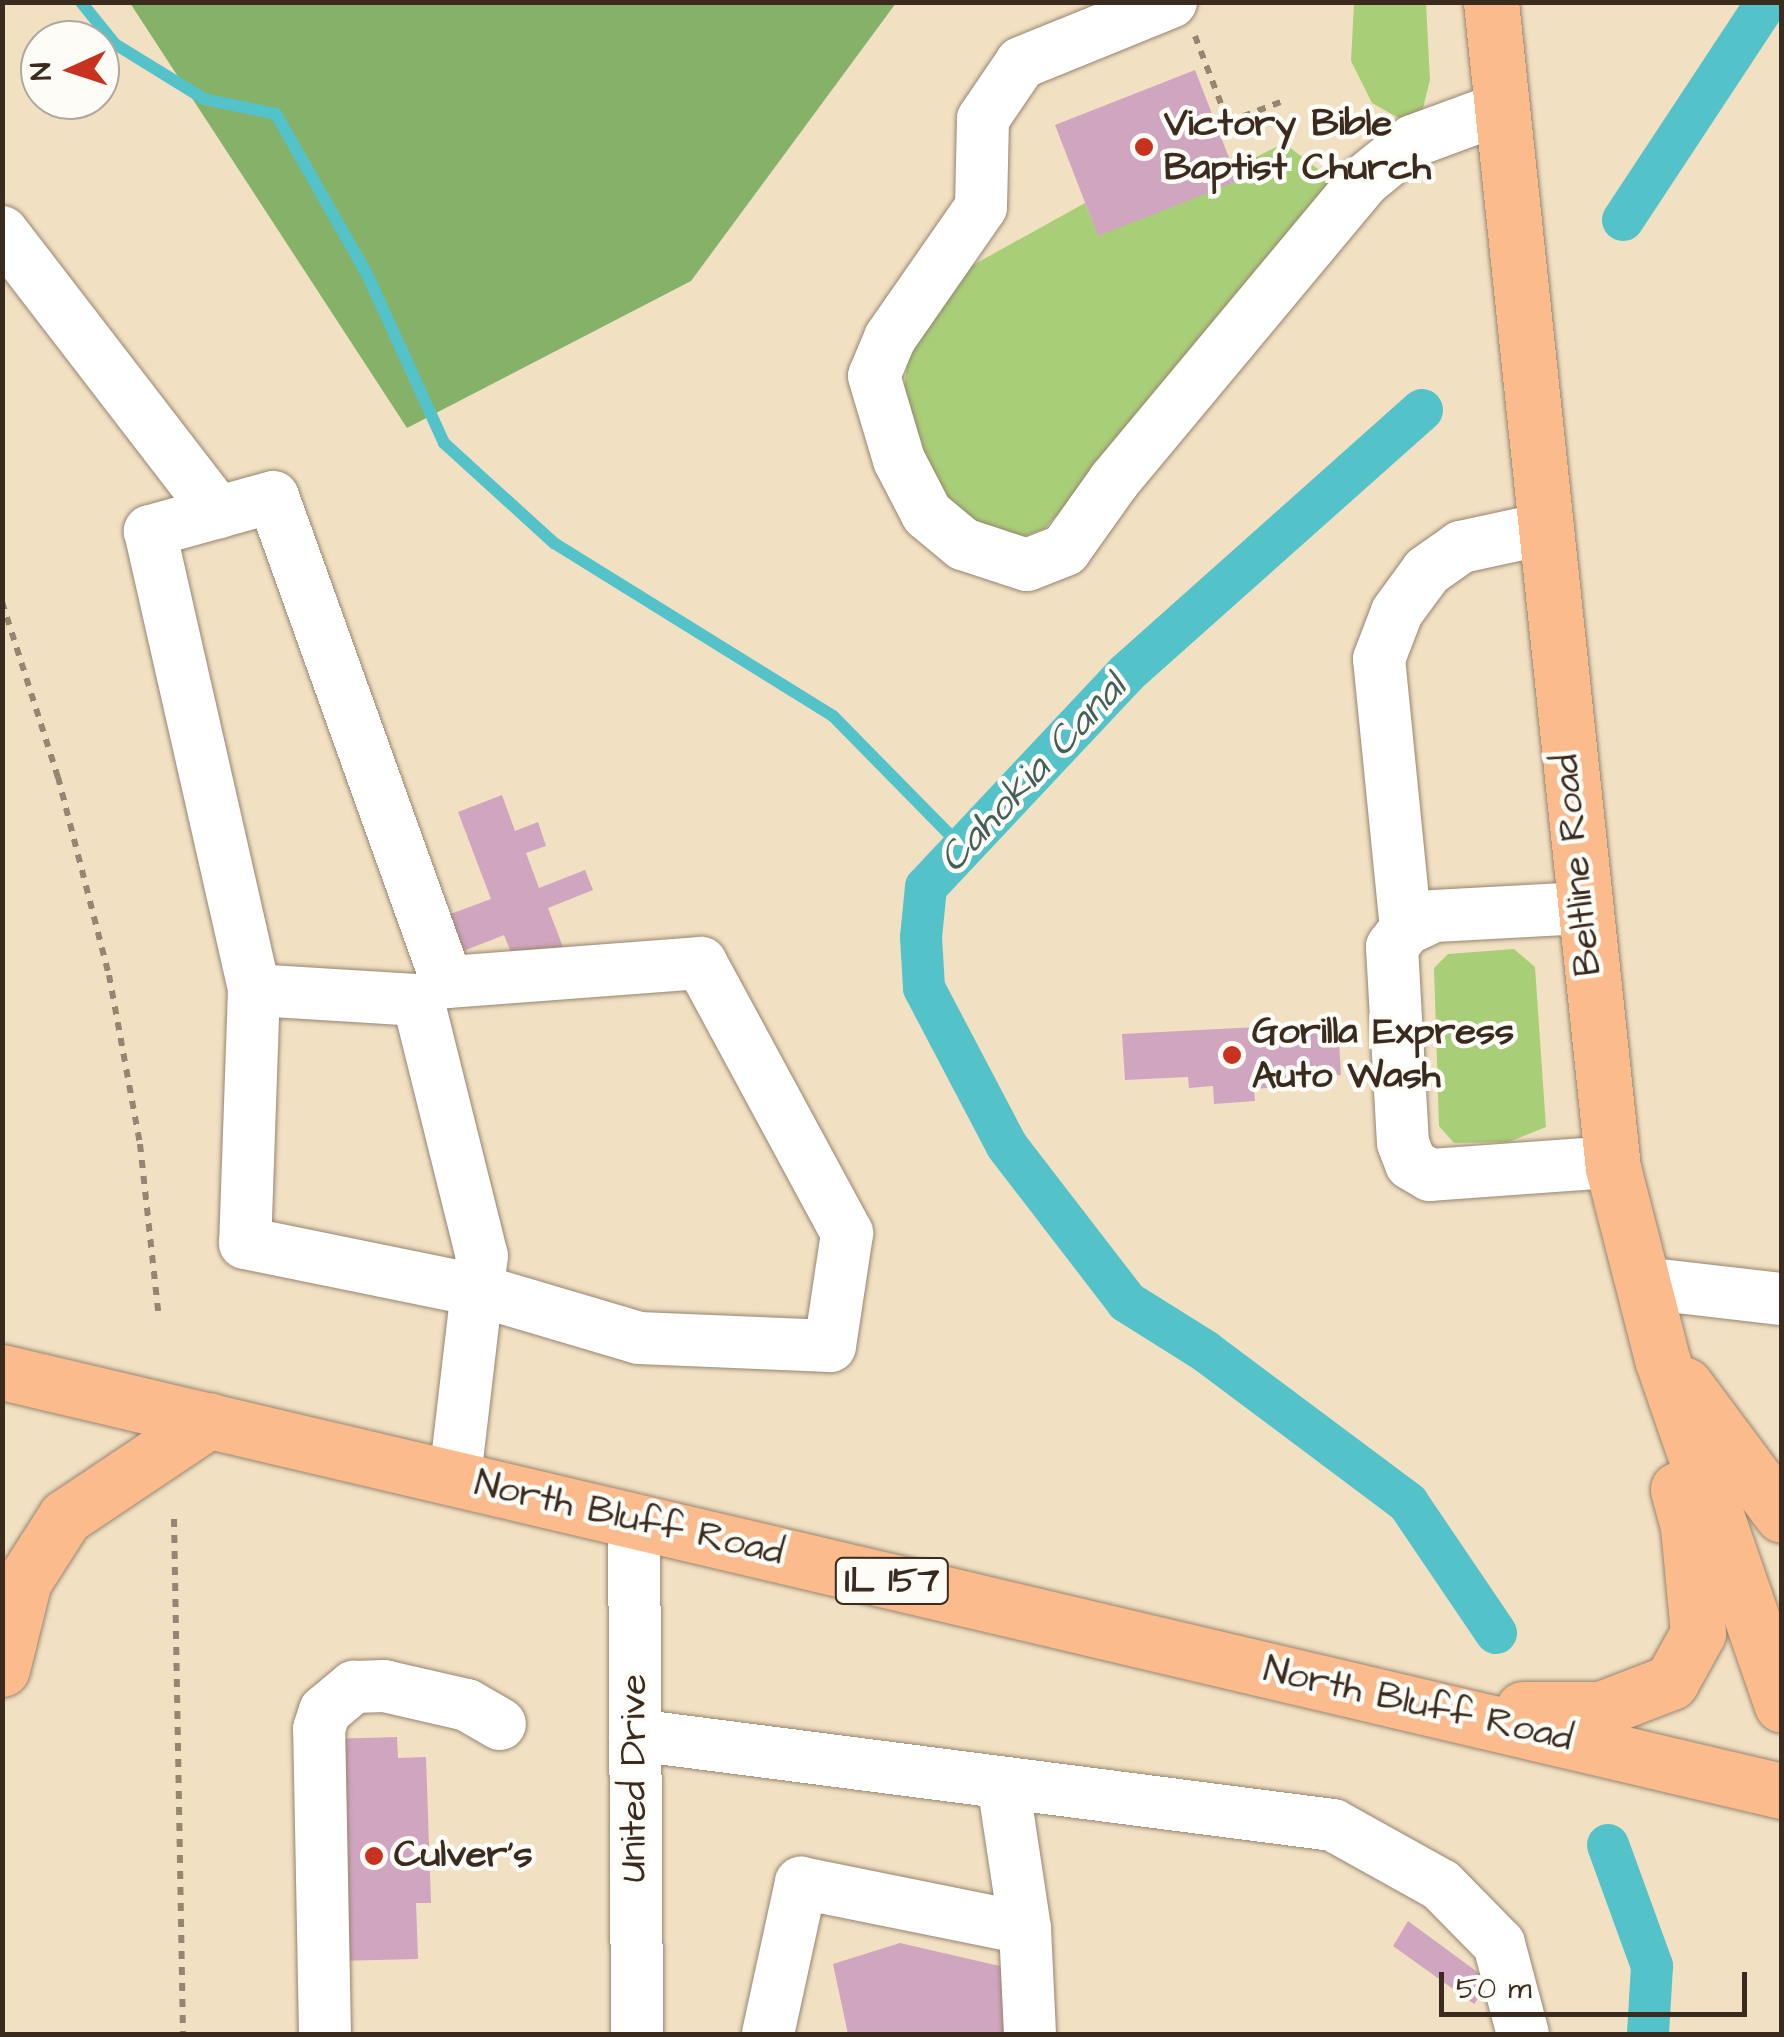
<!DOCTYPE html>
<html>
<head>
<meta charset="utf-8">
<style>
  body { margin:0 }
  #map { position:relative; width:1784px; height:2037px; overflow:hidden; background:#f2e0c3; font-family:"Architects Daughter",sans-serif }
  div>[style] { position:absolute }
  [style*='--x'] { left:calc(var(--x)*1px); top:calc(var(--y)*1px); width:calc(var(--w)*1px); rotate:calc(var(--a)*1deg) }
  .green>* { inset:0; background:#a9ce78 }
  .forest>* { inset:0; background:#86b168 }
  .stream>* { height:12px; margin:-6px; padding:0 6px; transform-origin:6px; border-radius:6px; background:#54c2c9 }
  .canal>* { height:42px; margin:-21px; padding:0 21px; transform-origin:21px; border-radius:21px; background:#54c2c9 }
  .building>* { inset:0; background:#d0a5bf }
  .path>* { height:6px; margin-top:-3px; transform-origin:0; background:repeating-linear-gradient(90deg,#968570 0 8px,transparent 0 16px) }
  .roads { filter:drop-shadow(0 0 2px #968570) drop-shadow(0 0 2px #968570) }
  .minor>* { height:52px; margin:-26px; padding:0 26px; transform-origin:26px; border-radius:26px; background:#fff }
  .major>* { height:55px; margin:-27.5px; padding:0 27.5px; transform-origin:27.5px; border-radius:27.5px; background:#fbbb8d }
  .dots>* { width:28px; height:28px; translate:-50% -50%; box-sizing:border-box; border:5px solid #fdfcf7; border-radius:50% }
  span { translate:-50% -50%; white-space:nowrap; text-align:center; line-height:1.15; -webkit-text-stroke:9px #fdfcf7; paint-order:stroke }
  .shield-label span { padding:2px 8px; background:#fdfcf7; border:2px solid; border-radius:8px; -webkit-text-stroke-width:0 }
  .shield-label { font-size:35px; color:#3b2a1e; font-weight:700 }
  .poi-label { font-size:38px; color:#3b2a1e; font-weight:700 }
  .left { translate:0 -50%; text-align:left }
  .street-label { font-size:38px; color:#3b2a1e }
  .water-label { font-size:40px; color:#445f5a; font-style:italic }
  .frame { position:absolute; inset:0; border:5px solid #3b2a1e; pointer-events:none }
  .north { position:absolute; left:20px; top:20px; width:100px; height:100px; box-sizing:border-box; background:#fdfcf7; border:2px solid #afa8a0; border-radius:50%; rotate:267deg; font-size:28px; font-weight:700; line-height:40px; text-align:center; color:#3b2a1e }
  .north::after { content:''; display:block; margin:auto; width:35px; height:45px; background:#c8321e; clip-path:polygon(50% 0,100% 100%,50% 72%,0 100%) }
  .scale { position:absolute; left:1439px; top:1972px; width:308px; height:45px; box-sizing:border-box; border:5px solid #3b2a1e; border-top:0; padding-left:12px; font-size:30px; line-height:35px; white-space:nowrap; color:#3b2a1e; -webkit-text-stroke:8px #fdfcf7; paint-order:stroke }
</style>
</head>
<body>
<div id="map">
  <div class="green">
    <i style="clip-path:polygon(1354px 3px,1426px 3px,1430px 80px,1422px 112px,1404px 121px,1372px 103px,1351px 61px)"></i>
    <i style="clip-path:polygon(1284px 143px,1332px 180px,1065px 507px,1044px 529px,1022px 537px,966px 525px,936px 489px,904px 388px,909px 350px,955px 275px,1085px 203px,1098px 235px,1237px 181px,1233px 169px)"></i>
    <i style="clip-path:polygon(1514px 949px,1535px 967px,1546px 1127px,1509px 1142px,1454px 1143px,1439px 1126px,1434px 968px,1448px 954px)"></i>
  </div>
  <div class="forest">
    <i style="clip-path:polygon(130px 3px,896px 3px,691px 281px,407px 428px)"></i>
  </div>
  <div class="stream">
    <i style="--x:81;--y:2;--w:54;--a:51"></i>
    <i style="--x:115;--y:44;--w:105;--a:31.7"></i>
    <i style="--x:204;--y:99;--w:74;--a:11.8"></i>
    <i style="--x:276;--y:114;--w:184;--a:60.4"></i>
    <i style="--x:367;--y:274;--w:186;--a:65.5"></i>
    <i style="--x:444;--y:443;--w:149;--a:42.3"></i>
    <i style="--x:554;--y:543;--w:328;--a:31.8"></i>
    <i style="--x:833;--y:716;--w:175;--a:45.5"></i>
  </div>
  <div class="canal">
    <i style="--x:1623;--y:220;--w:261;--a:-56.6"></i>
    <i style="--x:1422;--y:410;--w:397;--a:138.3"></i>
    <i style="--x:1126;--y:674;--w:292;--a:133.2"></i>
    <i style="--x:926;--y:887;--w:50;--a:95.7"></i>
    <i style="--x:921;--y:937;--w:51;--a:86.6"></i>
    <i style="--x:924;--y:988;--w:178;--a:62.3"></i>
    <i style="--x:1007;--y:1146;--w:197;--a:52.4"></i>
    <i style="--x:1127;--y:1302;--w:92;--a:32.1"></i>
    <i style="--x:1205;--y:1351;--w:254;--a:36.8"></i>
    <i style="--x:1408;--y:1503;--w:157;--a:55.9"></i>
    <i style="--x:1608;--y:1845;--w:129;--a:70"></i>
    <i style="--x:1652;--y:1966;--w:68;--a:93.4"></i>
  </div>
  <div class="building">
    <i style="clip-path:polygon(1195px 70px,1238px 181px,1098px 236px,1055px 125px)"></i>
    <i style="clip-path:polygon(502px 795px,515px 831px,538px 822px,546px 846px,526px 853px,539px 888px,585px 870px,593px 890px,548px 908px,563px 947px,516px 965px,504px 935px,451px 956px,437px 919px,491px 899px,458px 812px)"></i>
    <i style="clip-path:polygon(1338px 1023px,1341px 1075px,1280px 1078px,1280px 1087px,1254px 1089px,1255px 1101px,1214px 1104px,1213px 1086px,1189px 1088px,1188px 1077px,1125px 1080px,1122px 1034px)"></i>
    <i style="clip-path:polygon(397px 1737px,398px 1758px,426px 1757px,431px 1903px,416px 1903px,418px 1959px,336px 1961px,327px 1739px)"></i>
    <i style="clip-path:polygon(1408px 1921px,1491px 1982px,1474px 2004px,1393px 1946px)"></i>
    <i style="clip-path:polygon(900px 1943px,1004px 1967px,1015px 2034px,848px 2034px,833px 1964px)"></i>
  </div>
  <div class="path">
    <i style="--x:1195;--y:36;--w:92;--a:69"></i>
    <i style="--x:1228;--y:122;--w:13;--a:162"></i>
    <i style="--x:1228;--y:122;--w:62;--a:-20.8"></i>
    <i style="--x:2;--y:602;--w:184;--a:72.3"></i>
    <i style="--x:58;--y:777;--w:204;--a:75.6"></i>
    <i style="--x:109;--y:975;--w:172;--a:79.6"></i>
    <i style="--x:140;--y:1144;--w:168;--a:83.8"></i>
    <i style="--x:174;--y:1519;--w:515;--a:89"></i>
  </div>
  <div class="roads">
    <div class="minor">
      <i style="--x:1171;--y:2;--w:162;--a:157.9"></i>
      <i style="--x:1021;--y:63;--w:68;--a:124.2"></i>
      <i style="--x:983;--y:119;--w:88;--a:91.3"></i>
      <i style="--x:981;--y:207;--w:160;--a:124.8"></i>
      <i style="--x:890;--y:338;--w:41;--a:112.8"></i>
      <i style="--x:874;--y:376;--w:88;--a:73.4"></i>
      <i style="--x:899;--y:460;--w:61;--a:62.6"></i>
      <i style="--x:927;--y:514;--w:47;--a:39.8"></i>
      <i style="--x:963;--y:544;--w:67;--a:18.2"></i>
      <i style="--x:1027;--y:565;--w:41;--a:-21.5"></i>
      <i style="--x:1065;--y:550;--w:85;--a:-54.6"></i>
      <i style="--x:1114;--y:481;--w:392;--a:-50.2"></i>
      <i style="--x:1365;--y:180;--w:62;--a:-39.1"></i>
      <i style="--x:1413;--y:141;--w:95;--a:-20.3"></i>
      <i style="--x:2;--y:232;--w:354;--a:52.4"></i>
      <i style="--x:1583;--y:908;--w:149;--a:176.9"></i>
      <i style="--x:1434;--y:916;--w:31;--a:155"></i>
      <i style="--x:1406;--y:929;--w:23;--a:128"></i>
      <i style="--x:1392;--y:947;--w:196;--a:86.8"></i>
      <i style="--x:1403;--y:1143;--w:22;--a:69"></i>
      <i style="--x:1411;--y:1164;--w:22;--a:30"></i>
      <i style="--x:1430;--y:1175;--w:182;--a:-4.1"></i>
      <i style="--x:1406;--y:929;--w:271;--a:-95.7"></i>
      <i style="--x:1379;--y:659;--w:50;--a:-69"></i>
      <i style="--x:1397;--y:612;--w:51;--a:-53.8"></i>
      <i style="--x:1427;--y:571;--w:42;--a:-35.2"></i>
      <i style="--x:1461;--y:547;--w:85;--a:-12.2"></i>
      <i style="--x:254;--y:990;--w:253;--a:92"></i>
      <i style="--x:245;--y:1243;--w:237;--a:11.5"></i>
      <i style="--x:477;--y:1290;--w:169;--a:16.5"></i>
      <i style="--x:639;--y:1338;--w:191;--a:2.4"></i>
      <i style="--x:830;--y:1346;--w:114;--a:-81.4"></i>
      <i style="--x:847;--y:1233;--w:307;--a:-118.4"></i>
      <i style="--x:701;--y:963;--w:255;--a:175.7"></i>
      <i style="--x:447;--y:982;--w:515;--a:-109.74"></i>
      <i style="--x:273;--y:497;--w:128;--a:164.5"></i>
      <i style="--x:150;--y:531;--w:471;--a:77.2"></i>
      <i style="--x:254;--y:990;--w:164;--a:3.5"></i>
      <i style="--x:418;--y:1000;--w:264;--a:76"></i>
      <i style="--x:482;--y:1256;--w:34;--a:98"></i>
      <i style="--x:477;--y:1290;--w:189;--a:96.7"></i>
      <i style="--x:1643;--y:1283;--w:140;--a:6.6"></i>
      <i style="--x:634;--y:1521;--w:513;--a:89.66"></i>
      <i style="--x:635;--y:1735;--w:704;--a:7.35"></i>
      <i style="--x:1333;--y:1825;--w:124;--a:29.1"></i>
      <i style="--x:1441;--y:1885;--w:83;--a:45.5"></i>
      <i style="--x:1499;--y:1944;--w:93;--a:75.1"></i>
      <i style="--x:1003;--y:1783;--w:147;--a:81.4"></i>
      <i style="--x:1025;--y:1928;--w:106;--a:87.3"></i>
      <i style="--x:325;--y:2034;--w:305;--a:-91.1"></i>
      <i style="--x:319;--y:1729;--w:19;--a:-72"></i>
      <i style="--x:325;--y:1711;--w:38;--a:-40"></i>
      <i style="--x:354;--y:1687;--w:30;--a:-2"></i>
      <i style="--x:384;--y:1686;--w:85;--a:12.9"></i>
      <i style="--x:467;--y:1705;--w:38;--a:30"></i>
      <i style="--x:768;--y:2034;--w:155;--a:-77.7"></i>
      <i style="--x:801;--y:1883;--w:228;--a:11.4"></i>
    </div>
    <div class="major">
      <i style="--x:1491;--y:2;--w:1172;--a:84.03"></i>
      <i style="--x:1613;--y:1168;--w:197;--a:75.6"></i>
      <i style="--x:1662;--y:1359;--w:366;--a:70.9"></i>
      <i style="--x:2;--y:1372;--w:1829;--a:13.25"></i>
      <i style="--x:1685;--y:1385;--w:162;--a:53.3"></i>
      <i style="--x:2;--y:1669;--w:91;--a:-76"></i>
      <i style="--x:24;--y:1581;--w:76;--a:-57.4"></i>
      <i style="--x:65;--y:1517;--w:174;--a:-33.8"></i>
      <i style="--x:1523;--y:1709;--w:78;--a:0"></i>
      <i style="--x:1601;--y:1709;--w:75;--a:-21.1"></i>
      <i style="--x:1671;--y:1682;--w:56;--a:-61.1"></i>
      <i style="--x:1698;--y:1633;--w:106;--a:-95.4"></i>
      <i style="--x:1688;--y:1527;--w:39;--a:-105"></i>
    </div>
  </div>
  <div class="dots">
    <i style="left:1144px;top:147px;background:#c8321e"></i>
    <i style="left:1232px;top:1055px;background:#c8321e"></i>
    <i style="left:374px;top:1856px;background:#c8321e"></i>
  </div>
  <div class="shield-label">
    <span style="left:892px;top:1581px">IL 157</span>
  </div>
  <div class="poi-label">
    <span class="left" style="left:1164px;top:147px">Victory Bible<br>Baptist Church</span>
    <span class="left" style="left:1252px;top:1055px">Gorilla Express<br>Auto Wash</span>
    <span class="left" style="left:394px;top:1856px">Culver's</span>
  </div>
  <div class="street-label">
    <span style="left:1578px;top:865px;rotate:-96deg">Beltline Road</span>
    <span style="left:629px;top:1519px;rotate:13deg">North Bluff Road</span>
    <span style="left:1418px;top:1705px;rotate:13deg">North Bluff Road</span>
    <span style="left:635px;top:1778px;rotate:-90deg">United Drive</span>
  </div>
  <div class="water-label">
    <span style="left:1033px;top:774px;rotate:-47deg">Cahokia Canal</span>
  </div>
  <div class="frame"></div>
  <div class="north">N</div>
  <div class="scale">50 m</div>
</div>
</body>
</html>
